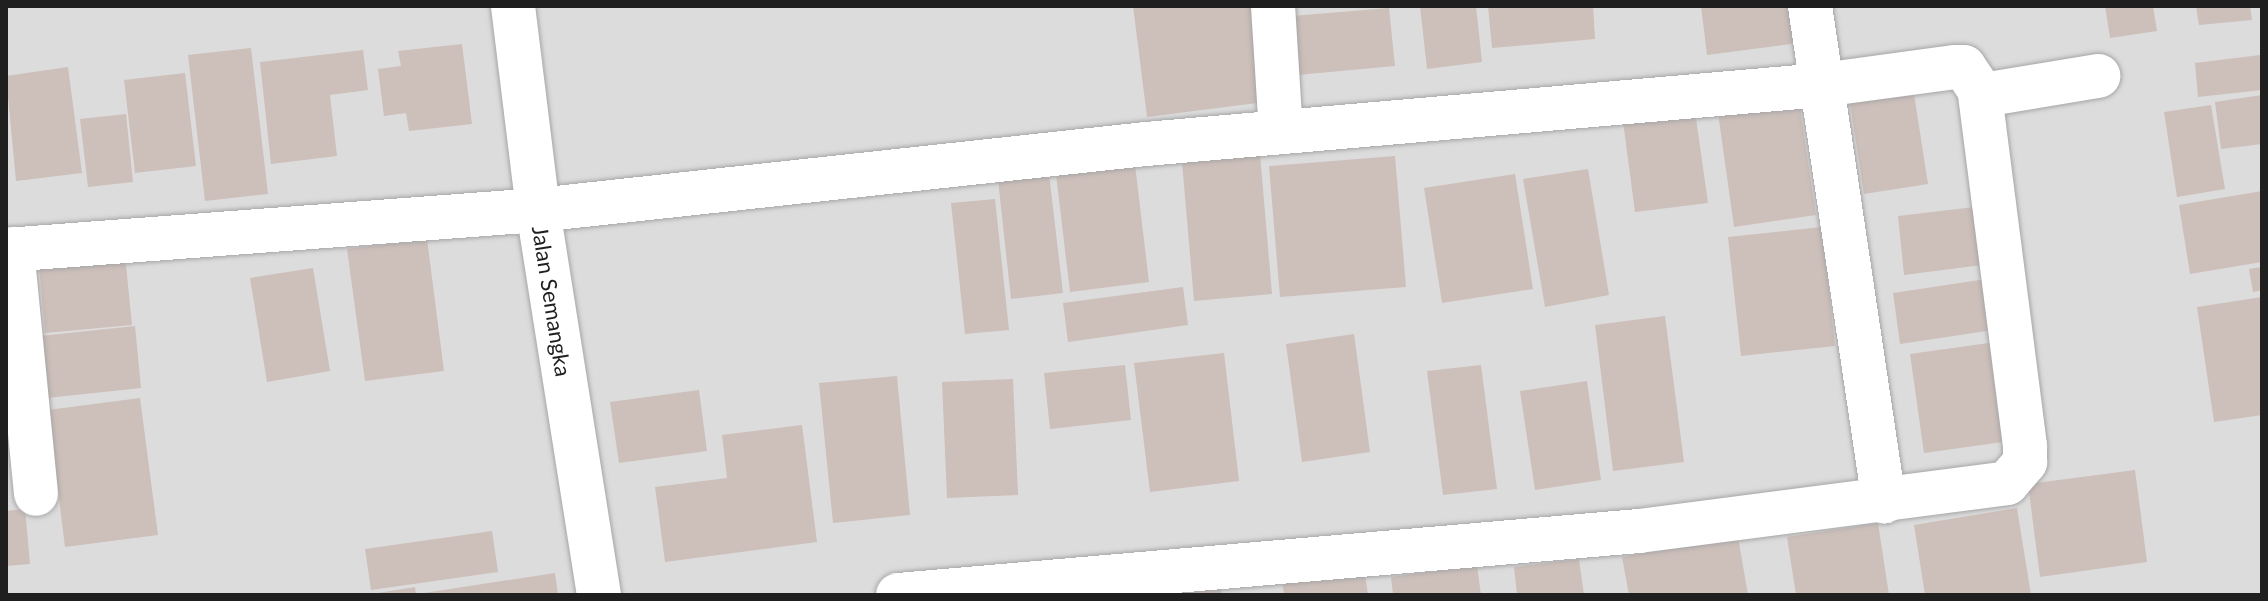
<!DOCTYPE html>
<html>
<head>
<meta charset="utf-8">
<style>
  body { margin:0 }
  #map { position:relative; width:2268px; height:601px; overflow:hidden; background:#f1ebe5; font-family:Lato,sans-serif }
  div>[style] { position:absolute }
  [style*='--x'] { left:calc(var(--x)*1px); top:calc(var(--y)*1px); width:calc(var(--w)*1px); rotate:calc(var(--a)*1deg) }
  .residential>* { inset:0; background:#dddcdc }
  .building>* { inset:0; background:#cdbfba }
  .roads { filter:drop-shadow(0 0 2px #a6a6a6) drop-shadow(0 0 2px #a6a6a6) }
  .minor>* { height:44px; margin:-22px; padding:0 22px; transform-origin:22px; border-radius:22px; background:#fff }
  span { translate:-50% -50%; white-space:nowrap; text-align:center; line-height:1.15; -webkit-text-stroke:8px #fff; paint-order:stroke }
  .street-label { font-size:22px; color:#1f1f1f }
  .frame { position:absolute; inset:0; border:8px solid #1f1f1f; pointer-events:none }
</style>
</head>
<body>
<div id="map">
  <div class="residential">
    <i style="clip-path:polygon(6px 6px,2262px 6px,2262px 595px,6px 595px)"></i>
  </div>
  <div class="building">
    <i style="clip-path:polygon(1133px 6px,1253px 6px,1265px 102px,1147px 117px)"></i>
    <i style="clip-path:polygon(1420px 6px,1476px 6px,1482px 62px,1427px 69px)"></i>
    <i style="clip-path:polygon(1488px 6px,1593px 6px,1595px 39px,1492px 48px)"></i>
    <i style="clip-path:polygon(1701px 6px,1801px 6px,1806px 42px,1707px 55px)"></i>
    <i style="clip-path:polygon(2105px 6px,2153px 6px,2157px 31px,2110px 38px)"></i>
    <i style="clip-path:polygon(2196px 6px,2250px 6px,2252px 20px,2199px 25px)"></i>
    <i style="clip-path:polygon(1389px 8px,1395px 66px,1297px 75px,1292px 16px)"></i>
    <i style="clip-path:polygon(462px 44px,472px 124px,409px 131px,406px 113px,384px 116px,378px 69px,401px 66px,398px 51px)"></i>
    <i style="clip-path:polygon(251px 48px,268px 194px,205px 201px,188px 55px)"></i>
    <i style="clip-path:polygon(363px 50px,368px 90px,330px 95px,337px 156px,271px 164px,260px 62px)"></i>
    <i style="clip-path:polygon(2260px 55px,2262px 90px,2198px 97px,2195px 63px)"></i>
    <i style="clip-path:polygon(68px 67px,82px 173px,16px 181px,6px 76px)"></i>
    <i style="clip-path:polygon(185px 73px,196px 166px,135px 173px,124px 80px)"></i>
    <i style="clip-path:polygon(1912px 81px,1928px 184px,1864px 194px,1848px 90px)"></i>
    <i style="clip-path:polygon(2262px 95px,2262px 144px,2221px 149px,2215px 102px)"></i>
    <i style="clip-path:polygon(1799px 101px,1816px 215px,1734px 227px,1718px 113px)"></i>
    <i style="clip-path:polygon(1694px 104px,1708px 203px,1635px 212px,1622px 114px)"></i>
    <i style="clip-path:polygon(2211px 105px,2225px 189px,2177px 197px,2164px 112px)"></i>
    <i style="clip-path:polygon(126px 114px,133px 182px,88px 187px,80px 119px)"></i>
    <i style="clip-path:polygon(1260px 154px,1272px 294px,1194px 301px,1182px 162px)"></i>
    <i style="clip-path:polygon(1134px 156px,1149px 282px,1070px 292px,1055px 166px)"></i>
    <i style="clip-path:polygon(1395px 156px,1406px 287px,1280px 297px,1269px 166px)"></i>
    <i style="clip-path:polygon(1048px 165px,1063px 293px,1011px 299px,997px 171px)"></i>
    <i style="clip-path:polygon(1588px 169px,1609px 295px,1545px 307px,1523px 179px)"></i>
    <i style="clip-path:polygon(1515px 174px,1533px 289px,1442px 303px,1424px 188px)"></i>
    <i style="clip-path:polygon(2262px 191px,2262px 262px,2190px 274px,2179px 205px)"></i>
    <i style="clip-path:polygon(995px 199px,1009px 330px,965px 334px,951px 203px)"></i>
    <i style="clip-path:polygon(1983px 206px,1990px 264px,1904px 275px,1898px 216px)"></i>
    <i style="clip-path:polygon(1822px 227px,1835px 346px,1741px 356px,1728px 237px)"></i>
    <i style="clip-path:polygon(427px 239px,444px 371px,365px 381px,347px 249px)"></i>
    <i style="clip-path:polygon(124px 245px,132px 325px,45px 333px,38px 254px)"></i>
    <i style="clip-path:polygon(2262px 267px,2262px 290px,2253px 292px,2249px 269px)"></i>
    <i style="clip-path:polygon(313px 268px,330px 371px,267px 382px,250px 278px)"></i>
    <i style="clip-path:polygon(1993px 278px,2000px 329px,1900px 344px,1893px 293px)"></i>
    <i style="clip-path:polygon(1183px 287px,1188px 325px,1068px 342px,1063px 303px)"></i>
    <i style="clip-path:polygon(2262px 297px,2262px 415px,2214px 422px,2197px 307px)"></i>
    <i style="clip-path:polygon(1665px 316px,1684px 462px,1613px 471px,1595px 325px)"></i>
    <i style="clip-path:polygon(135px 326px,141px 388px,47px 398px,40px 336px)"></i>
    <i style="clip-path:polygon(1354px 334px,1370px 452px,1302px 462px,1286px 344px)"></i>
    <i style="clip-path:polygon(1996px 342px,2010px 441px,1924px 453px,1910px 354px)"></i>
    <i style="clip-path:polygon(1224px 353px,1239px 481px,1150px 492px,1134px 363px)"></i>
    <i style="clip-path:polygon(1125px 365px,1131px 420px,1050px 429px,1044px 373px)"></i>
    <i style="clip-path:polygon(1481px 365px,1497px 489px,1443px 495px,1427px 371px)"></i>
    <i style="clip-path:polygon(897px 376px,910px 515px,833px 523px,819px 383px)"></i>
    <i style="clip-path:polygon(1013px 379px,1018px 495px,947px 498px,942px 382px)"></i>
    <i style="clip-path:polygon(1587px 381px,1601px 480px,1535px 490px,1520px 391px)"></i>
    <i style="clip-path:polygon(699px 390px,707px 451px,619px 463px,610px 402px)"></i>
    <i style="clip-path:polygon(140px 398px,158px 535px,65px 547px,48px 410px)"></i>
    <i style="clip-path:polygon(802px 425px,817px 542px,665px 562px,655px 487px,727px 478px,722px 435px)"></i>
    <i style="clip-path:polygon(2135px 470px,2147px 562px,2040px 577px,2028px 484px)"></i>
    <i style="clip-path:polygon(2017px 508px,2031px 595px,1925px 595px,1914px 525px)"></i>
    <i style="clip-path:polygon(25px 509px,30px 564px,6px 566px,6px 511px)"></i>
    <i style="clip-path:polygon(1878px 523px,1889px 595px,1796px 595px,1787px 537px)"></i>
    <i style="clip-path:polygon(492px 531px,498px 572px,371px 590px,365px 549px)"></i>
    <i style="clip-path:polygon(1738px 537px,1748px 595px,1629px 595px,1622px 557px)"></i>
    <i style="clip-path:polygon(1579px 559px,1584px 595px,1517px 595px,1514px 567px)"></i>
    <i style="clip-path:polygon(1477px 565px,1481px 595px,1393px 595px,1391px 577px)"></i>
    <i style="clip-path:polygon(1364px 567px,1368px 595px,1284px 595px,1282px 580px)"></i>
    <i style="clip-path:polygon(555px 573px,558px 595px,425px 595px,424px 593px)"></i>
    <i style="clip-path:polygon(1219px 578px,1222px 595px,1114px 595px)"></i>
    <i style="clip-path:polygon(415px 587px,416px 595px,378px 595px,378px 593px)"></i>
  </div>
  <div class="roads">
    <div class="minor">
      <i style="--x:513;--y:6;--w:206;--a:83"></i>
      <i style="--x:538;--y:210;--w:390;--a:81"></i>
      <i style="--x:1273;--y:6;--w:126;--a:86.4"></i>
      <i style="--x:1810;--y:6;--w:501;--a:81.51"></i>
      <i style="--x:12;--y:249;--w:246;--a:84.4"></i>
      <i style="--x:6;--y:250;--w:534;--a:-4.3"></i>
      <i style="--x:538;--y:210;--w:612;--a:-6.2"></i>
      <i style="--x:1146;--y:144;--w:679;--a:-4.99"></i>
      <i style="--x:1822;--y:85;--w:135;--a:-7.7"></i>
      <i style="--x:1956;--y:67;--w:8;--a:0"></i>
      <i style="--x:1964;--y:67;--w:34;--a:56"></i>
      <i style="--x:1983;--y:95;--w:117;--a:-9.4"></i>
      <i style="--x:898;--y:595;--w:744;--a:-4.94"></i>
      <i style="--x:1639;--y:531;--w:371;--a:-7.4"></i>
      <i style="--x:2007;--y:483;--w:28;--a:-49"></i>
      <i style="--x:2025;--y:462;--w:16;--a:-90"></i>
      <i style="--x:2025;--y:446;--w:356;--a:-97.3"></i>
    </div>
  </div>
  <div class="street-label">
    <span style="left:552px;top:301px;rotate:81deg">Jalan Semangka</span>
  </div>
  <div class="frame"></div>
</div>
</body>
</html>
